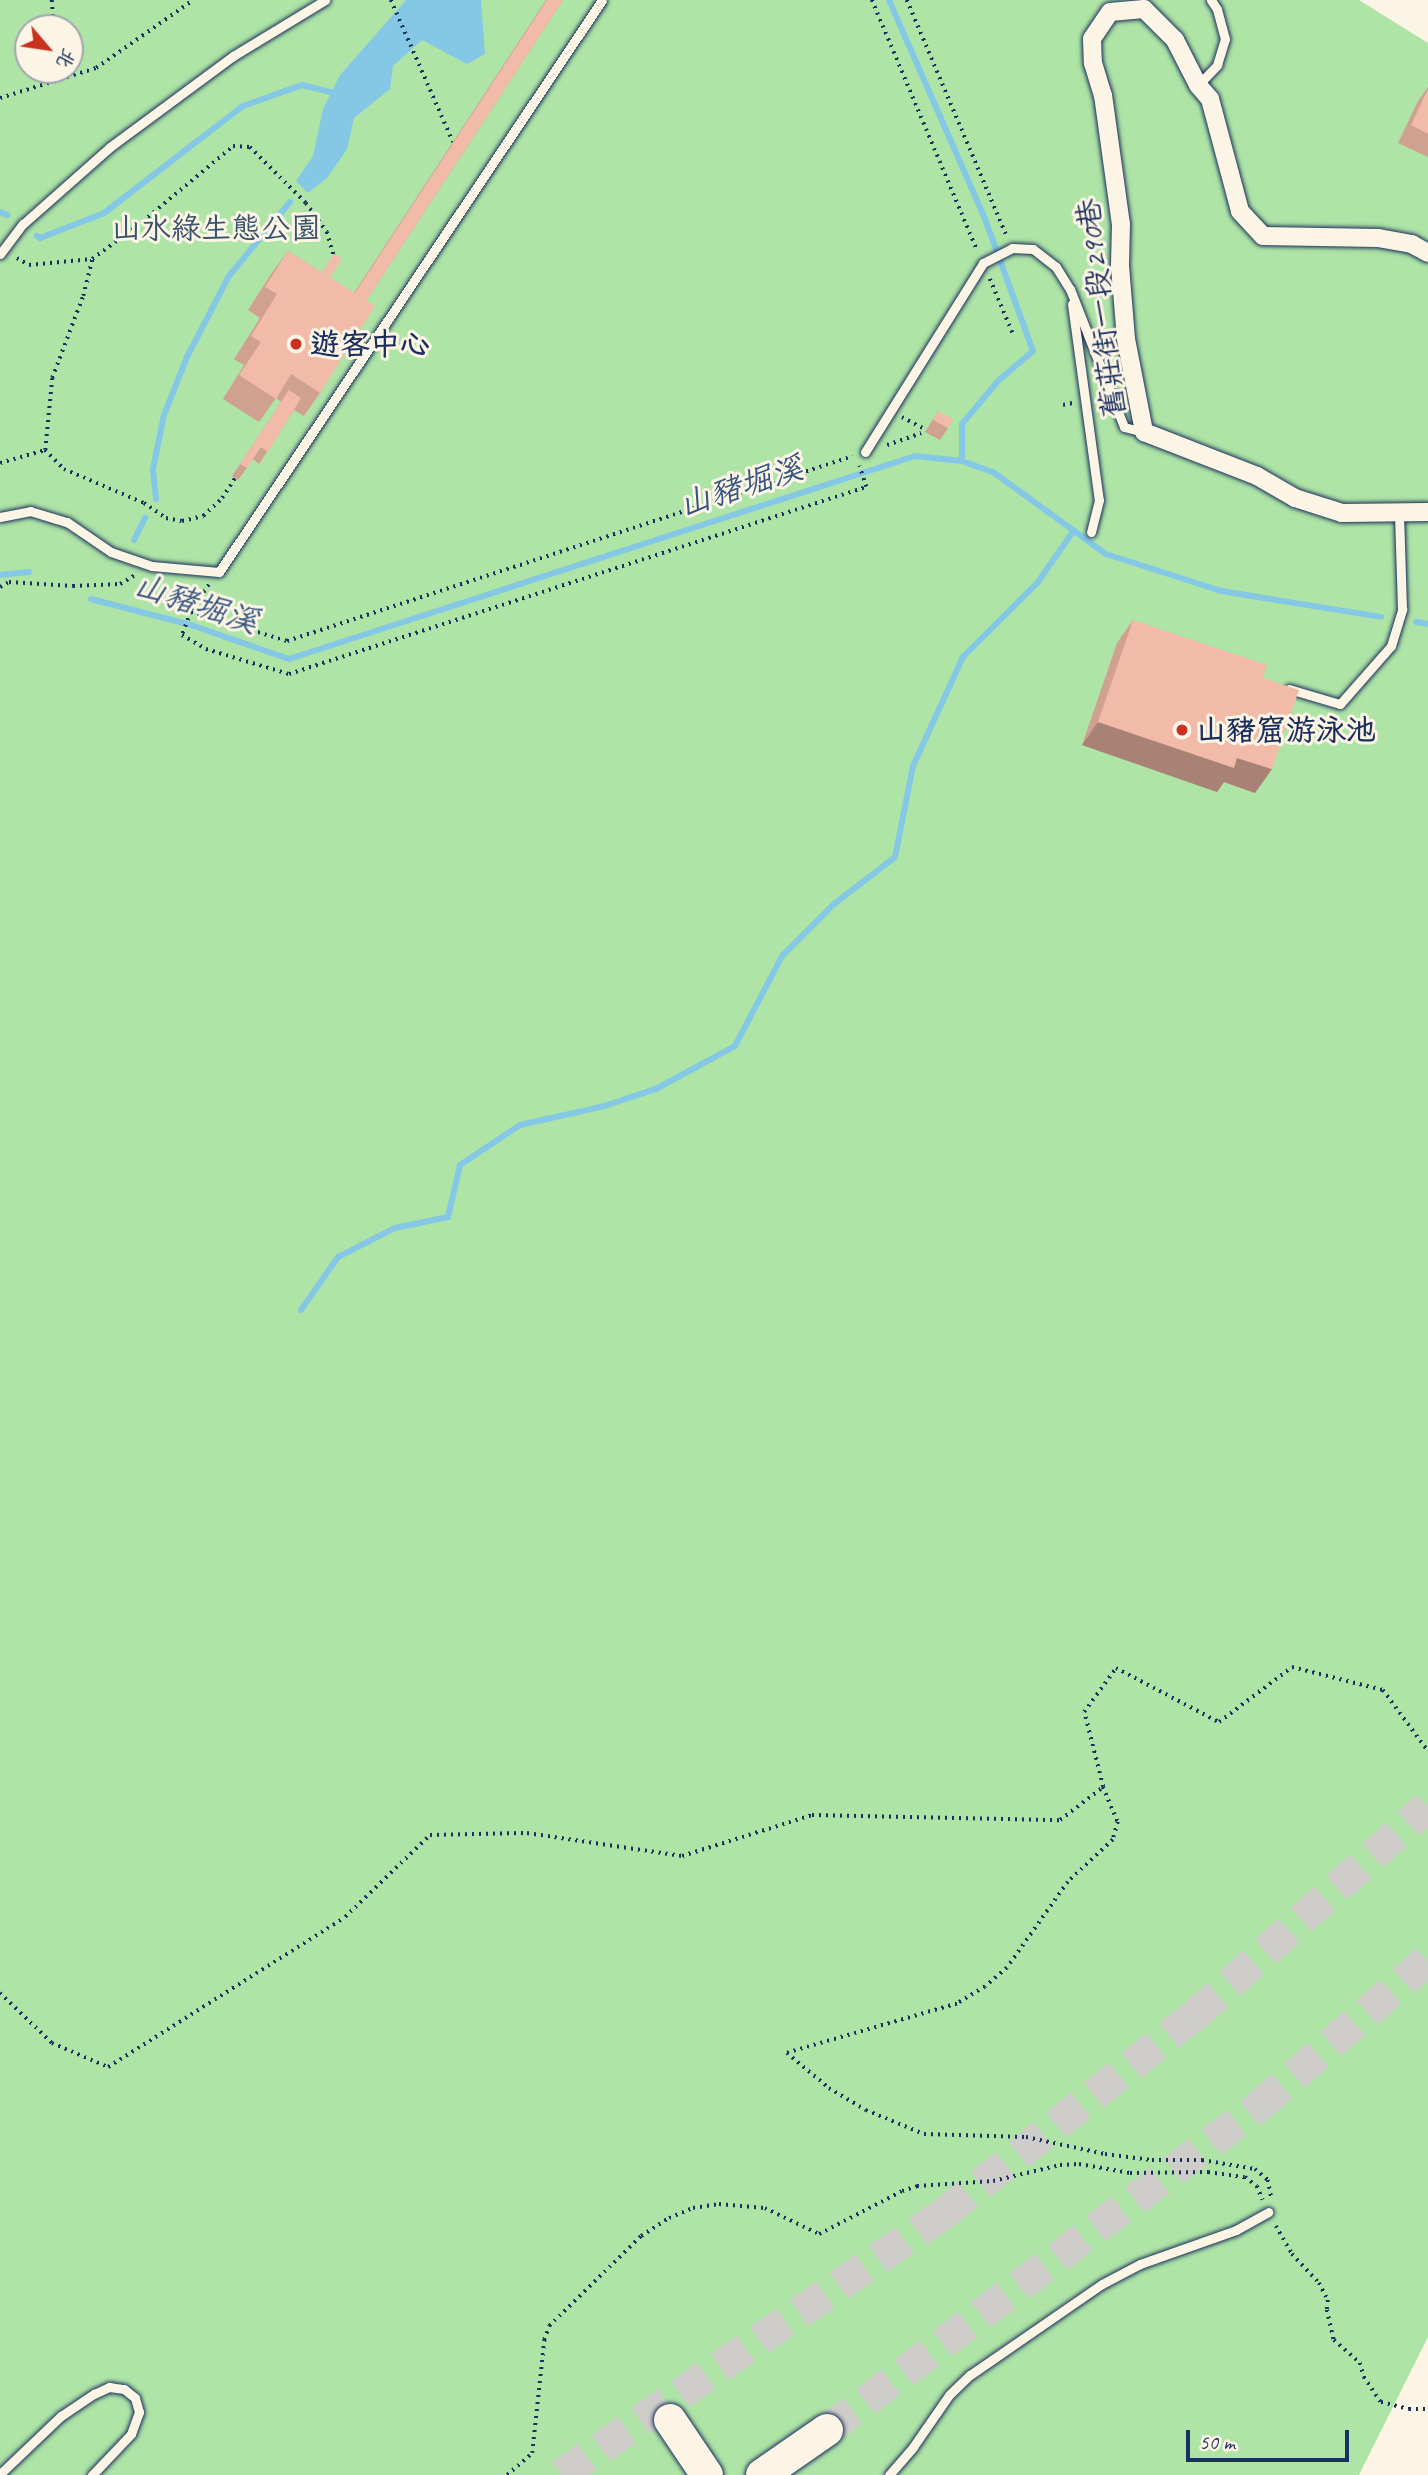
<!DOCTYPE html>
<html>
<head>
<meta charset="utf-8">
<style>
  body { margin:0 }
  #map { position:relative; width:1428px; height:2475px; overflow:hidden; background:#fcf5e5; font-family:Caveat,"LXGW WenKai TC",sans-serif }
  div>[style] { position:absolute }
  [style*='--x'] { left:calc(var(--x)*1px); top:calc(var(--y)*1px); width:calc(var(--w)*1px); rotate:calc(var(--a)*1deg) }
  .green>* { inset:0; background:#aee4a6 }
  .water>* { inset:0; background:#85c8e6 }
  .stream>* { height:6px; margin:-3px; padding:0 3px; transform-origin:3px; border-radius:3px; background:#85c8e6 }
  .motorway-tunnel>* { height:32px; margin-top:-16px; transform-origin:0; background:repeating-linear-gradient(90deg,#cfcdca 0 32px,transparent 0 48px) }
  .path>* { height:3.5px; margin-top:-1.75px; transform-origin:0; background:repeating-linear-gradient(90deg,#1b2f5e 0 2px,transparent 0 7px) }
  .roads { filter:drop-shadow(0 0 2px #1b2f5e) drop-shadow(0 0 2px #1b2f5e) }
  .service>* { height:9px; margin:-4.5px; padding:0 4.5px; transform-origin:4.5px; border-radius:4.5px; background:#fcf5e5 }
  .minor>* { height:18px; margin:-9px; padding:0 9px; transform-origin:9px; border-radius:9px; background:#fcf5e5 }
  .motorway>* { height:32px; margin:-16px; padding:0 16px; transform-origin:16px; border-radius:16px; background:#fcf5e5 }
  .wall>* { inset:0; background:#d0a091 }
  .shaded-wall>* { inset:0; background:#a98276 }
  .building>* { inset:0; background:#f2baa9 }
  .dots>* { width:19px; height:19px; translate:-50% -50%; box-sizing:border-box; border:4px solid #fcf5e5; border-radius:50% }
  span { translate:-50% -50%; white-space:nowrap; text-align:center; line-height:1.15; -webkit-text-stroke:6px #fcf5e5; paint-order:stroke }
  .park-label { font-size:30px; color:#38536c }
  .street-label { font-size:30px; color:#1b2f5e }
  .poi-label { font-size:30px; color:#1b2f5e; font-weight:700 }
  .left { translate:0 -50%; text-align:left }
  .water-label { font-size:32px; color:#365580; font-style:italic }
  .north { position:absolute; left:14px; top:14px; width:70px; height:70px; box-sizing:border-box; background:#fcf5e5; border:2px solid #a2a6af; border-radius:50%; rotate:119deg; font-size:19px; font-weight:700; line-height:28px; text-align:center; color:#1b2f5e }
  .north::after { content:''; display:block; margin:auto; width:24px; height:32px; background:#c8321e; clip-path:polygon(50% 0,100% 100%,50% 72%,0 100%) }
  .scale { position:absolute; left:1186px; top:2430px; width:163px; height:32px; box-sizing:border-box; border:4px solid #1b2f5e; border-top:0; padding-left:9px; font-size:21px; line-height:24px; white-space:nowrap; color:#1b2f5e; -webkit-text-stroke:5px #fcf5e5; paint-order:stroke }
</style>
</head>
<body>
<div id="map">
  <div class="green">
    <i style="clip-path:polygon(evenodd,0 0,1359px 0,1428px 43px,1428px 2337px,1359px 2475px,0 2475px,0 0,28px 28px,70px 28px,70px 70px,28px 70px,28px 28px)"></i>
  </div>
  <div class="water">
    <i style="clip-path:polygon(406px 0,481px 0,485px 54px,467px 64px,422px 40px,393px 66px,390px 89px,354px 118px,347px 149px,327px 178px,308px 193px,296px 181px,313px 156px,323px 109px,340px 75px)"></i>
  </div>
  <div class="stream">
    <i style="--x:889;--y:0;--w:239;--a:66.3"></i>
    <i style="--x:985;--y:219;--w:140;--a:70"></i>
    <i style="--x:1033;--y:351;--w:45;--a:139.5"></i>
    <i style="--x:999;--y:380;--w:57;--a:130.1"></i>
    <i style="--x:962;--y:424;--w:37;--a:90"></i>
    <i style="--x:0;--y:212;--w:8;--a:23"></i>
    <i style="--x:37;--y:236;--w:4;--a:34"></i>
    <i style="--x:40;--y:238;--w:69;--a:-21.3"></i>
    <i style="--x:104;--y:213;--w:175;--a:-37.6"></i>
    <i style="--x:243;--y:106;--w:63;--a:-19.6"></i>
    <i style="--x:302;--y:85;--w:38;--a:14"></i>
    <i style="--x:156;--y:499;--w:30;--a:-96"></i>
    <i style="--x:153;--y:469;--w:55;--a:-78.5"></i>
    <i style="--x:164;--y:415;--w:62;--a:-68.4"></i>
    <i style="--x:187;--y:357;--w:91;--a:-62.6"></i>
    <i style="--x:229;--y:276;--w:96;--a:-50.5"></i>
    <i style="--x:134;--y:540;--w:25;--a:-63"></i>
    <i style="--x:0;--y:575;--w:29;--a:-6"></i>
    <i style="--x:91;--y:599;--w:103;--a:14.6"></i>
    <i style="--x:191;--y:625;--w:104;--a:19.1"></i>
    <i style="--x:289;--y:659;--w:658;--a:-17.97"></i>
    <i style="--x:915;--y:456;--w:47;--a:6.1"></i>
    <i style="--x:962;--y:461;--w:33;--a:20"></i>
    <i style="--x:993;--y:472;--w:140;--a:36"></i>
    <i style="--x:1106;--y:554;--w:121;--a:17.8"></i>
    <i style="--x:1221;--y:591;--w:162;--a:9.2"></i>
    <i style="--x:1416;--y:622;--w:12;--a:9"></i>
    <i style="--x:301;--y:1310;--w:65;--a:-55.1"></i>
    <i style="--x:338;--y:1257;--w:64;--a:-27"></i>
    <i style="--x:395;--y:1228;--w:54;--a:-11.7"></i>
    <i style="--x:448;--y:1217;--w:53;--a:-77"></i>
    <i style="--x:460;--y:1165;--w:72;--a:-33.7"></i>
    <i style="--x:520;--y:1125;--w:86;--a:-12.7"></i>
    <i style="--x:604;--y:1106;--w:55;--a:-18.1"></i>
    <i style="--x:656;--y:1089;--w:90;--a:-28.6"></i>
    <i style="--x:735;--y:1046;--w:102;--a:-62.4"></i>
    <i style="--x:782;--y:956;--w:74;--a:-45"></i>
    <i style="--x:834;--y:904;--w:77;--a:-37.6"></i>
    <i style="--x:895;--y:857;--w:93;--a:-78.8"></i>
    <i style="--x:913;--y:766;--w:120;--a:-65.4"></i>
    <i style="--x:963;--y:657;--w:106;--a:-45"></i>
    <i style="--x:1038;--y:582;--w:63;--a:-55.3"></i>
  </div>
  <div class="motorway-tunnel">
    <i style="--x:827;--y:2430;--w:539;--a:-36.85"></i>
    <i style="--x:1258;--y:2107;--w:225;--a:-40.9"></i>
    <i style="--x:561;--y:2475;--w:463;--a:-34.3"></i>
    <i style="--x:943;--y:2214;--w:320;--a:-38.3"></i>
    <i style="--x:1194;--y:2016;--w:314;--a:-41.9"></i>
  </div>
  <div class="path">
    <i style="--x:52;--y:0;--w:28;--a:86"></i>
    <i style="--x:391;--y:0;--w:155;--a:66.4"></i>
    <i style="--x:872;--y:0;--w:271;--a:67.2"></i>
    <i style="--x:907;--y:0;--w:257;--a:67.1"></i>
    <i style="--x:0;--y:98;--w:101;--a:-17.4"></i>
    <i style="--x:96;--y:68;--w:118;--a:-35"></i>
    <i style="--x:17;--y:258;--w:14;--a:30"></i>
    <i style="--x:29;--y:265;--w:63;--a:-5.4"></i>
    <i style="--x:92;--y:259;--w:56;--a:-36.3"></i>
    <i style="--x:137;--y:226;--w:125;--a:-39.8"></i>
    <i style="--x:233;--y:146;--w:17;--a:3"></i>
    <i style="--x:250;--y:147;--w:79;--a:45"></i>
    <i style="--x:306;--y:203;--w:36;--a:54"></i>
    <i style="--x:327;--y:232;--w:25;--a:74"></i>
    <i style="--x:990;--y:279;--w:62;--a:67.2"></i>
    <i style="--x:1063;--y:405;--w:10;--a:-11"></i>
    <i style="--x:902;--y:417;--w:27;--a:28"></i>
    <i style="--x:887;--y:445;--w:36;--a:-19"></i>
    <i style="--x:45;--y:450;--w:27;--a:45"></i>
    <i style="--x:64;--y:469;--w:87;--a:23"></i>
    <i style="--x:144;--y:503;--w:27;--a:34"></i>
    <i style="--x:166;--y:518;--w:16;--a:11"></i>
    <i style="--x:182;--y:521;--w:22;--a:-13"></i>
    <i style="--x:203;--y:516;--w:26;--a:-43"></i>
    <i style="--x:222;--y:498;--w:24;--a:-57"></i>
    <i style="--x:0;--y:463;--w:47;--a:-16.1"></i>
    <i style="--x:45;--y:450;--w:72;--a:-84.4"></i>
    <i style="--x:52;--y:378;--w:88;--a:-69.3"></i>
    <i style="--x:83;--y:296;--w:38;--a:-76"></i>
    <i style="--x:209;--y:585;--w:32;--a:124"></i>
    <i style="--x:191;--y:612;--w:25;--a:111"></i>
    <i style="--x:182;--y:635;--w:28;--a:30"></i>
    <i style="--x:206;--y:649;--w:87;--a:16.8"></i>
    <i style="--x:289;--y:674;--w:607;--a:-17.96"></i>
    <i style="--x:866;--y:487;--w:22;--a:-108"></i>
    <i style="--x:0;--y:587;--w:10;--a:-29"></i>
    <i style="--x:9;--y:582;--w:64;--a:3.6"></i>
    <i style="--x:73;--y:586;--w:47;--a:-2.4"></i>
    <i style="--x:120;--y:584;--w:17;--a:-31"></i>
    <i style="--x:191;--y:612;--w:100;--a:16.8"></i>
    <i style="--x:287;--y:641;--w:595;--a:-18.1"></i>
    <i style="--x:1103;--y:1787;--w:38;--a:67"></i>
    <i style="--x:1118;--y:1822;--w:19;--a:106"></i>
    <i style="--x:1113;--y:1840;--w:62;--a:137"></i>
    <i style="--x:1068;--y:1882;--w:105;--a:125.3"></i>
    <i style="--x:1007;--y:1968;--w:29;--a:139"></i>
    <i style="--x:985;--y:1987;--w:33;--a:149"></i>
    <i style="--x:957;--y:2004;--w:177;--a:163.9"></i>
    <i style="--x:787;--y:2053;--w:55;--a:39.8"></i>
    <i style="--x:829;--y:2088;--w:43;--a:30.7"></i>
    <i style="--x:866;--y:2110;--w:63;--a:22.5"></i>
    <i style="--x:924;--y:2134;--w:102;--a:1.7"></i>
    <i style="--x:1026;--y:2137;--w:81;--a:12.1"></i>
    <i style="--x:1105;--y:2154;--w:47;--a:7.3"></i>
    <i style="--x:1152;--y:2160;--w:50;--a:0"></i>
    <i style="--x:1202;--y:2160;--w:54;--a:9.6"></i>
    <i style="--x:1255;--y:2169;--w:17;--a:40"></i>
    <i style="--x:1268;--y:2180;--w:20;--a:79"></i>
    <i style="--x:0;--y:1993;--w:72;--a:43.9"></i>
    <i style="--x:52;--y:2043;--w:61;--a:23.2"></i>
    <i style="--x:108;--y:2067;--w:280;--a:-32.3"></i>
    <i style="--x:345;--y:1917;--w:118;--a:-44"></i>
    <i style="--x:430;--y:1835;--w:97;--a:-1.2"></i>
    <i style="--x:527;--y:1833;--w:157;--a:8.4"></i>
    <i style="--x:682;--y:1856;--w:136;--a:-17.5"></i>
    <i style="--x:812;--y:1815;--w:248;--a:1.2"></i>
    <i style="--x:1060;--y:1820;--w:54;--a:-37.5"></i>
    <i style="--x:1103;--y:1787;--w:77;--a:-104.2"></i>
    <i style="--x:1084;--y:1712;--w:54;--a:-54"></i>
    <i style="--x:1116;--y:1668;--w:116;--a:27.7"></i>
    <i style="--x:1219;--y:1722;--w:91;--a:-37"></i>
    <i style="--x:1292;--y:1667;--w:94;--a:14.2"></i>
    <i style="--x:1383;--y:1690;--w:76;--a:53.6"></i>
    <i style="--x:1276;--y:2226;--w:32;--a:60"></i>
    <i style="--x:1292;--y:2254;--w:40;--a:47"></i>
    <i style="--x:1319;--y:2283;--w:19;--a:62"></i>
    <i style="--x:1328;--y:2300;--w:10;--a:96"></i>
    <i style="--x:1327;--y:2310;--w:31;--a:77"></i>
    <i style="--x:1334;--y:2340;--w:35;--a:41"></i>
    <i style="--x:1360;--y:2363;--w:15;--a:74"></i>
    <i style="--x:1364;--y:2377;--w:30;--a:56"></i>
    <i style="--x:1381;--y:2402;--w:29;--a:14"></i>
    <i style="--x:1409;--y:2409;--w:19;--a:0"></i>
    <i style="--x:507;--y:2475;--w:33;--a:-41"></i>
    <i style="--x:532;--y:2453;--w:114;--a:-83.9"></i>
    <i style="--x:544;--y:2340;--w:15;--a:-70"></i>
    <i style="--x:549;--y:2326;--w:129;--a:-44.4"></i>
    <i style="--x:641;--y:2236;--w:33;--a:-33"></i>
    <i style="--x:669;--y:2218;--w:26;--a:-23"></i>
    <i style="--x:693;--y:2208;--w:26;--a:-9"></i>
    <i style="--x:719;--y:2204;--w:46;--a:5"></i>
    <i style="--x:765;--y:2208;--w:60;--a:25.7"></i>
    <i style="--x:819;--y:2234;--w:93;--a:-27.4"></i>
    <i style="--x:902;--y:2191;--w:16;--a:-18"></i>
    <i style="--x:917;--y:2186;--w:76;--a:-3.8"></i>
    <i style="--x:993;--y:2181;--w:69;--a:-13.4"></i>
    <i style="--x:1060;--y:2165;--w:19;--a:-3"></i>
    <i style="--x:1079;--y:2164;--w:52;--a:10"></i>
    <i style="--x:1130;--y:2173;--w:78;--a:-0.7"></i>
    <i style="--x:1208;--y:2172;--w:37;--a:8"></i>
    <i style="--x:1245;--y:2177;--w:15;--a:37"></i>
    <i style="--x:1257;--y:2186;--w:15;--a:67"></i>
  </div>
  <div class="roads">
    <div class="service">
      <i style="--x:1198;--y:85;--w:28;--a:-46"></i>
      <i style="--x:1217;--y:65;--w:27;--a:-73"></i>
      <i style="--x:1225;--y:39;--w:31;--a:-105"></i>
      <i style="--x:1217;--y:9;--w:11;--a:-124"></i>
      <i style="--x:0;--y:254;--w:38;--a:-53"></i>
      <i style="--x:23;--y:224;--w:116;--a:-41.5"></i>
      <i style="--x:110;--y:147;--w:153;--a:-36.5"></i>
      <i style="--x:233;--y:56;--w:108;--a:-31.3"></i>
      <i style="--x:1072;--y:304;--w:198;--a:82.2"></i>
      <i style="--x:1099;--y:500;--w:33;--a:104"></i>
      <i style="--x:865;--y:452;--w:223;--a:-58"></i>
      <i style="--x:983;--y:263;--w:33;--a:-27"></i>
      <i style="--x:1012;--y:248;--w:21;--a:3"></i>
      <i style="--x:1033;--y:249;--w:29;--a:38"></i>
      <i style="--x:1056;--y:267;--w:26;--a:58"></i>
      <i style="--x:1070;--y:289;--w:148;--a:68.6"></i>
      <i style="--x:1124;--y:427;--w:21;--a:14"></i>
      <i style="--x:0;--y:517;--w:31;--a:-11"></i>
      <i style="--x:30;--y:511;--w:39;--a:17"></i>
      <i style="--x:67;--y:522;--w:53;--a:34.3"></i>
      <i style="--x:111;--y:552;--w:43;--a:18.9"></i>
      <i style="--x:152;--y:566;--w:67;--a:5.1"></i>
      <i style="--x:219;--y:572;--w:688;--a:-56.19"></i>
      <i style="--x:1289;--y:689;--w:53;--a:16.4"></i>
      <i style="--x:1340;--y:704;--w:77;--a:-48.7"></i>
      <i style="--x:1391;--y:646;--w:39;--a:-73"></i>
      <i style="--x:1402;--y:609;--w:95;--a:-91.8"></i>
      <i style="--x:0;--y:2474;--w:84;--a:-43.6"></i>
      <i style="--x:61;--y:2416;--w:40;--a:-34"></i>
      <i style="--x:94;--y:2394;--w:17;--a:-25"></i>
      <i style="--x:109;--y:2387;--w:15;--a:8"></i>
      <i style="--x:124;--y:2389;--w:14;--a:39"></i>
      <i style="--x:135;--y:2398;--w:15;--a:74"></i>
      <i style="--x:139;--y:2412;--w:23;--a:110"></i>
      <i style="--x:131;--y:2434;--w:57;--a:133.6"></i>
      <i style="--x:889;--y:2475;--w:37;--a:-49"></i>
      <i style="--x:913;--y:2447;--w:63;--a:-55.3"></i>
      <i style="--x:949;--y:2395;--w:29;--a:-44"></i>
      <i style="--x:970;--y:2375;--w:160;--a:-34.6"></i>
      <i style="--x:1102;--y:2284;--w:43;--a:-27.8"></i>
      <i style="--x:1140;--y:2264;--w:102;--a:-19.5"></i>
      <i style="--x:1236;--y:2230;--w:37;--a:-29"></i>
    </div>
    <div class="minor">
      <i style="--x:1428;--y:253;--w:18;--a:-151"></i>
      <i style="--x:1412;--y:244;--w:35;--a:-170"></i>
      <i style="--x:1378;--y:238;--w:115;--a:-179"></i>
      <i style="--x:1263;--y:236;--w:34;--a:-133"></i>
      <i style="--x:1240;--y:211;--w:116;--a:-105"></i>
      <i style="--x:1210;--y:99;--w:18;--a:-131"></i>
      <i style="--x:1198;--y:85;--w:51;--a:-117.1"></i>
      <i style="--x:1175;--y:40;--w:44;--a:-135"></i>
      <i style="--x:1144;--y:9;--w:34;--a:175"></i>
      <i style="--x:1110;--y:12;--w:32;--a:124"></i>
      <i style="--x:1092;--y:39;--w:24;--a:88"></i>
      <i style="--x:1093;--y:63;--w:34;--a:73"></i>
      <i style="--x:1103;--y:95;--w:130;--a:82.1"></i>
      <i style="--x:1121;--y:224;--w:42;--a:91.4"></i>
      <i style="--x:1120;--y:266;--w:73;--a:85.3"></i>
      <i style="--x:1126;--y:339;--w:95;--a:79"></i>
      <i style="--x:1144;--y:432;--w:121;--a:21.3"></i>
      <i style="--x:1257;--y:476;--w:44;--a:30.1"></i>
      <i style="--x:1295;--y:498;--w:49;--a:17.7"></i>
      <i style="--x:1342;--y:513;--w:86;--a:-0.7"></i>
    </div>
    <div class="motorway">
      <i style="--x:670;--y:2420;--w:66;--a:56.1"></i>
      <i style="--x:762;--y:2475;--w:79;--a:-34.7"></i>
    </div>
  </div>
  <div class="wall">
    <i style="clip-path:polygon(546px 0,563px 0,366px 301px,320px 393px,304px 416px,294px 410px,259px 464px,253px 459px,238px 480px,232px 476px,281px 402px,276px 398px,259px 422px,223px 399px,244px 365px,234px 359px,260px 318px,248px 310px,271px 274px,288px 251px,354px 293px)"></i>
    <i style="clip-path:polygon(1428px 87px,1428px 157px,1398px 143px,1418px 101px)"></i>
    <i style="clip-path:polygon(938px 411px,948px 428px,940px 440px,925px 432px)"></i>
    <i style="clip-path:polygon(1133px 620px,1263px 678px,1272px 769px,1255px 793px,1224px 782px,1217px 792px,1082px 745px,1117px 643px)"></i>
  </div>
  <div class="shaded-wall">
    <i style="clip-path:polygon(1098px 722px,1237px 758px,1272px 769px,1255px 793px,1224px 782px,1217px 792px,1082px 745px)"></i>
  </div>
  <div class="building">
    <i style="clip-path:polygon(547px 0,563px 0,366px 301px,355px 293px)"></i>
    <i style="clip-path:polygon(1428px 89px,1428px 134px,1411px 125px)"></i>
    <i style="clip-path:polygon(288px 251px,375px 306px,320px 393px,291px 374px,276px 399px,239px 375px,261px 342px,251px 336px,277px 294px,265px 287px)"></i>
    <i style="clip-path:polygon(334px 254px,342px 259px,330px 277px,318px 270px,322px 272px)"></i>
    <i style="clip-path:polygon(289px 390px,301px 398px,268px 452px,261px 447px,247px 468px,240px 464px)"></i>
    <i style="clip-path:polygon(938px 411px,953px 419px,948px 428px,933px 420px)"></i>
    <i style="clip-path:polygon(1133px 620px,1267px 665px,1263px 678px,1299px 690px,1272px 769px,1237px 758px,1234px 768px,1098px 722px)"></i>
  </div>
  <div class="dots">
    <i style="left:296px;top:344px;background:#c8321e"></i>
    <i style="left:1182px;top:730px;background:#c8321e"></i>
  </div>
  <div class="park-label">
    <span style="left:216px;top:228px">山水綠生態公園</span>
  </div>
  <div class="street-label">
    <span style="left:1101px;top:308px;rotate:-97deg">舊莊街一段290巷</span>
  </div>
  <div class="poi-label">
    <span class="left" style="left:310px;top:344px">遊客中心</span>
    <span class="left" style="left:1196px;top:730px">山豬窟游泳池</span>
  </div>
  <div class="water-label">
    <span style="left:741px;top:487px;rotate:-18deg">山豬堀溪</span>
    <span style="left:196px;top:604px;rotate:18deg">山豬堀溪</span>
  </div>
  <div class="north">北</div>
  <div class="scale">50 m</div>
</div>
</body>
</html>
